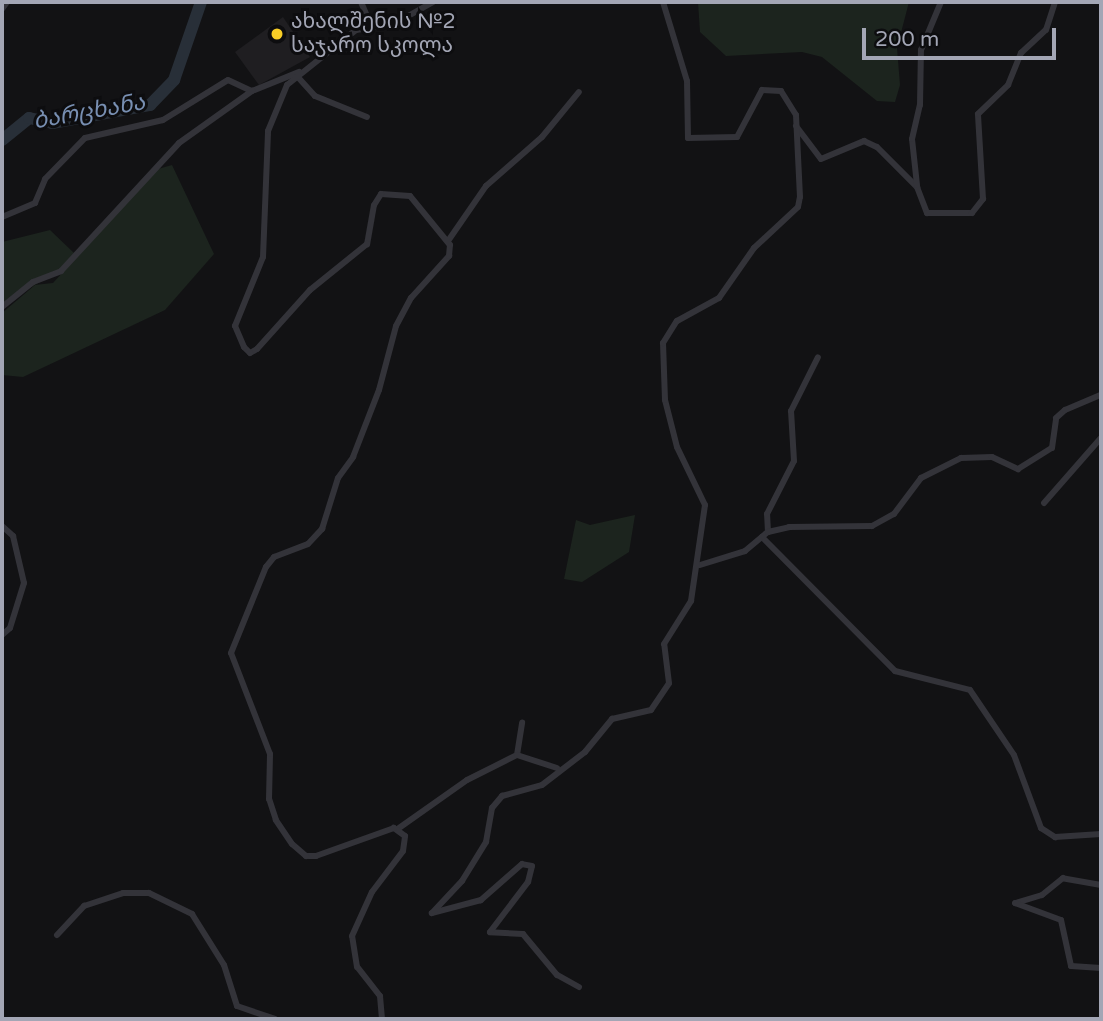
<!DOCTYPE html>
<html>
<head>
<meta charset="utf-8">
<style>
  body { margin:0 }
  #map { position:relative; width:1103px; height:1021px; overflow:hidden; background:#121214; font-family:"Varela Round","Noto Sans Georgian",sans-serif }
  div>[style] { position:absolute }
  [style*='--x'] { left:calc(var(--x)*1px); top:calc(var(--y)*1px); width:calc(var(--w)*1px); rotate:calc(var(--a)*1deg) }
  .built>* { inset:0; background:#1f1e21 }
  .green>* { inset:0; background:#1c241e }
  .river>* { height:12px; margin:-6px; padding:0 6px; transform-origin:6px; border-radius:6px; background:#282f38 }
  .minor>* { height:6px; margin:-3px; padding:0 3px; transform-origin:3px; border-radius:3px; background:#333339 }
  .dots>* { width:19px; height:19px; translate:-50% -50%; box-sizing:border-box; border:4px solid #0d0d0f; border-radius:50% }
  span { translate:-50% -50%; white-space:nowrap; text-align:center; line-height:1.15; -webkit-text-stroke:6px #0d0d0f; paint-order:stroke }
  .poi-label { font-size:21px; color:#a3a6b5 }
  .left { translate:0 -50%; text-align:left }
  .water-label { font-size:23px; color:#788fb2; font-style:italic }
  .frame { position:absolute; inset:0; border:4px solid #a3a6b5; pointer-events:none }
  .scale { position:absolute; left:862px; top:28px; width:194px; height:32px; box-sizing:border-box; border:4px solid #a3a6b5; border-top:0; padding-left:9px; font-size:21px; line-height:24px; white-space:nowrap; color:#a3a6b5; -webkit-text-stroke:5px #0d0d0f; paint-order:stroke }
</style>
</head>
<body>
<div id="map">
  <div class="built">
    <i style="clip-path:polygon(283px 17px,310px 57px,259px 85px,235px 52px)"></i>
  </div>
  <div class="green">
    <i style="clip-path:polygon(698px 2px,909px 2px,897px 48px,900px 85px,895px 102px,877px 101px,822px 57px,802px 52px,726px 56px,700px 32px)"></i>
    <i style="clip-path:polygon(172px 165px,214px 254px,165px 310px,23px 377px,2px 375px,2px 313px,35px 285px,53px 283px,158px 169px)"></i>
    <i style="clip-path:polygon(50px 230px,74px 253px,57px 272px,2px 304px,2px 242px)"></i>
    <i style="clip-path:polygon(635px 515px,629px 552px,582px 582px,564px 579px,576px 520px,590px 525px)"></i>
  </div>
  <div class="river">
    <i style="--x:2;--y:140;--w:35;--a:-39"></i>
    <i style="--x:29;--y:118;--w:24;--a:12"></i>
    <i style="--x:52;--y:123;--w:100;--a:-10.4"></i>
    <i style="--x:150;--y:105;--w:35;--a:-46"></i>
    <i style="--x:174;--y:80;--w:83;--a:-70.9"></i>
  </div>
  <div class="minor">
    <i style="--x:361;--y:2;--w:25;--a:67"></i>
    <i style="--x:2;--y:9;--w:9;--a:-54"></i>
    <i style="--x:296;--y:75;--w:28;--a:48"></i>
    <i style="--x:315;--y:96;--w:56;--a:22"></i>
    <i style="--x:796;--y:126;--w:41;--a:52.9"></i>
    <i style="--x:821;--y:159;--w:47;--a:-22.7"></i>
    <i style="--x:864;--y:141;--w:14;--a:25"></i>
    <i style="--x:877;--y:147;--w:57;--a:45"></i>
    <i style="--x:917;--y:187;--w:28;--a:69"></i>
    <i style="--x:927;--y:213;--w:45;--a:0"></i>
    <i style="--x:972;--y:213;--w:18;--a:-52"></i>
    <i style="--x:983;--y:199;--w:85;--a:-93.4"></i>
    <i style="--x:978;--y:114;--w:42;--a:-44"></i>
    <i style="--x:1008;--y:85;--w:35;--a:-68"></i>
    <i style="--x:1021;--y:53;--w:34;--a:-43"></i>
    <i style="--x:1046;--y:30;--w:29;--a:-72"></i>
    <i style="--x:917;--y:185;--w:46;--a:-96.2"></i>
    <i style="--x:912;--y:139;--w:35;--a:-77"></i>
    <i style="--x:920;--y:105;--w:55;--a:-89"></i>
    <i style="--x:921;--y:50;--w:52;--a:-67.4"></i>
    <i style="--x:2;--y:217;--w:36;--a:-23"></i>
    <i style="--x:35;--y:203;--w:26;--a:-67"></i>
    <i style="--x:45;--y:179;--w:57;--a:-45.7"></i>
    <i style="--x:85;--y:138;--w:80;--a:-13"></i>
    <i style="--x:163;--y:120;--w:76;--a:-31.6"></i>
    <i style="--x:228;--y:80;--w:26;--a:25"></i>
    <i style="--x:252;--y:91;--w:51;--a:-22"></i>
    <i style="--x:448;--y:241;--w:67;--a:-55.4"></i>
    <i style="--x:486;--y:186;--w:74;--a:-41.2"></i>
    <i style="--x:542;--y:137;--w:58;--a:-50.6"></i>
    <i style="--x:2;--y:307;--w:40;--a:-39"></i>
    <i style="--x:33;--y:282;--w:30;--a:-21"></i>
    <i style="--x:61;--y:271;--w:174;--a:-47.3"></i>
    <i style="--x:179;--y:143;--w:90;--a:-35.5"></i>
    <i style="--x:1044;--y:503;--w:86;--a:-48.8"></i>
    <i style="--x:2;--y:526;--w:15;--a:42"></i>
    <i style="--x:13;--y:536;--w:48;--a:76.8"></i>
    <i style="--x:24;--y:583;--w:47;--a:107.3"></i>
    <i style="--x:10;--y:628;--w:11;--a:139"></i>
    <i style="--x:768;--y:532;--w:18;--a:-93"></i>
    <i style="--x:767;--y:514;--w:59;--a:-63"></i>
    <i style="--x:794;--y:461;--w:50;--a:-93.4"></i>
    <i style="--x:791;--y:411;--w:60;--a:-63.4"></i>
    <i style="--x:762;--y:537;--w:189;--a:45.2"></i>
    <i style="--x:895;--y:671;--w:77;--a:14.2"></i>
    <i style="--x:970;--y:690;--w:78;--a:55.9"></i>
    <i style="--x:1014;--y:755;--w:78;--a:69.7"></i>
    <i style="--x:1041;--y:828;--w:17;--a:33"></i>
    <i style="--x:1055;--y:837;--w:46;--a:-3.7"></i>
    <i style="--x:700;--y:565;--w:47;--a:-17.3"></i>
    <i style="--x:745;--y:551;--w:30;--a:-40"></i>
    <i style="--x:768;--y:532;--w:22;--a:-13"></i>
    <i style="--x:789;--y:527;--w:83;--a:-0.7"></i>
    <i style="--x:872;--y:526;--w:25;--a:-29"></i>
    <i style="--x:894;--y:514;--w:45;--a:-53.1"></i>
    <i style="--x:921;--y:478;--w:45;--a:-26.6"></i>
    <i style="--x:961;--y:458;--w:31;--a:-2"></i>
    <i style="--x:992;--y:457;--w:29;--a:25"></i>
    <i style="--x:1018;--y:469;--w:40;--a:-32"></i>
    <i style="--x:1052;--y:448;--w:30;--a:-82"></i>
    <i style="--x:1056;--y:418;--w:12;--a:-42"></i>
    <i style="--x:1065;--y:410;--w:39;--a:-23"></i>
    <i style="--x:517;--y:755;--w:33;--a:-81"></i>
    <i style="--x:399;--y:828;--w:83;--a:-35.2"></i>
    <i style="--x:467;--y:780;--w:56;--a:-26.6"></i>
    <i style="--x:517;--y:755;--w:42;--a:18"></i>
    <i style="--x:1101;--y:885;--w:39;--a:-170"></i>
    <i style="--x:1063;--y:878;--w:27;--a:141"></i>
    <i style="--x:1042;--y:895;--w:28;--a:163"></i>
    <i style="--x:1015;--y:903;--w:49;--a:20.3"></i>
    <i style="--x:1061;--y:920;--w:47;--a:77.7"></i>
    <i style="--x:1071;--y:966;--w:30;--a:4"></i>
    <i style="--x:57;--y:935;--w:40;--a:-47"></i>
    <i style="--x:84;--y:906;--w:41;--a:-18.4"></i>
    <i style="--x:123;--y:893;--w:26;--a:0"></i>
    <i style="--x:149;--y:893;--w:48;--a:26"></i>
    <i style="--x:192;--y:914;--w:60;--a:57.9"></i>
    <i style="--x:224;--y:965;--w:43;--a:72.4"></i>
    <i style="--x:237;--y:1006;--w:40;--a:18.9"></i>
    <i style="--x:579;--y:987;--w:25;--a:-151"></i>
    <i style="--x:557;--y:975;--w:53;--a:-129.7"></i>
    <i style="--x:523;--y:934;--w:33;--a:-177"></i>
    <i style="--x:490;--y:932;--w:63;--a:-52.8"></i>
    <i style="--x:528;--y:882;--w:16;--a:-76"></i>
    <i style="--x:532;--y:866;--w:10;--a:-169"></i>
    <i style="--x:522;--y:864;--w:55;--a:138.7"></i>
    <i style="--x:481;--y:900;--w:51;--a:165.1"></i>
    <i style="--x:432;--y:913;--w:44;--a:-46.8"></i>
    <i style="--x:462;--y:881;--w:46;--a:-58.4"></i>
    <i style="--x:486;--y:842;--w:35;--a:-80"></i>
    <i style="--x:492;--y:808;--w:16;--a:-50"></i>
    <i style="--x:502;--y:796;--w:41;--a:-15.4"></i>
    <i style="--x:542;--y:785;--w:54;--a:-37.5"></i>
    <i style="--x:585;--y:752;--w:43;--a:-50.7"></i>
    <i style="--x:612;--y:719;--w:40;--a:-13"></i>
    <i style="--x:651;--y:710;--w:32;--a:-56"></i>
    <i style="--x:669;--y:683;--w:39;--a:-97"></i>
    <i style="--x:664;--y:644;--w:51;--a:-57.9"></i>
    <i style="--x:691;--y:601;--w:97;--a:-81.7"></i>
    <i style="--x:705;--y:505;--w:64;--a:-115.8"></i>
    <i style="--x:677;--y:447;--w:49;--a:-104.3"></i>
    <i style="--x:665;--y:400;--w:57;--a:-92"></i>
    <i style="--x:663;--y:343;--w:26;--a:-58"></i>
    <i style="--x:677;--y:321;--w:48;--a:-28.7"></i>
    <i style="--x:719;--y:298;--w:61;--a:-55"></i>
    <i style="--x:754;--y:248;--w:60;--a:-43"></i>
    <i style="--x:798;--y:207;--w:10;--a:-79"></i>
    <i style="--x:800;--y:197;--w:82;--a:-92.8"></i>
    <i style="--x:796;--y:115;--w:28;--a:-122"></i>
    <i style="--x:781;--y:91;--w:19;--a:-177"></i>
    <i style="--x:762;--y:90;--w:53;--a:118"></i>
    <i style="--x:737;--y:137;--w:49;--a:178.8"></i>
    <i style="--x:688;--y:138;--w:57;--a:-91"></i>
    <i style="--x:687;--y:81;--w:83;--a:-106.9"></i>
    <i style="--x:382;--y:1019;--w:23;--a:-95"></i>
    <i style="--x:380;--y:996;--w:37;--a:-128"></i>
    <i style="--x:357;--y:967;--w:31;--a:-99"></i>
    <i style="--x:352;--y:936;--w:48;--a:-65.6"></i>
    <i style="--x:372;--y:892;--w:51;--a:-52.9"></i>
    <i style="--x:403;--y:851;--w:15;--a:-82"></i>
    <i style="--x:405;--y:836;--w:14;--a:-144"></i>
    <i style="--x:394;--y:828;--w:83;--a:160.3"></i>
    <i style="--x:316;--y:856;--w:10;--a:180"></i>
    <i style="--x:306;--y:856;--w:18;--a:-139"></i>
    <i style="--x:292;--y:844;--w:29;--a:-124"></i>
    <i style="--x:276;--y:820;--w:22;--a:-108"></i>
    <i style="--x:269;--y:799;--w:45;--a:-88.7"></i>
    <i style="--x:270;--y:754;--w:108;--a:-111.1"></i>
    <i style="--x:231;--y:653;--w:93;--a:-67.9"></i>
    <i style="--x:266;--y:567;--w:13;--a:-51"></i>
    <i style="--x:274;--y:557;--w:36;--a:-21"></i>
    <i style="--x:308;--y:544;--w:21;--a:-47"></i>
    <i style="--x:322;--y:529;--w:53;--a:-72.6"></i>
    <i style="--x:338;--y:478;--w:26;--a:-54"></i>
    <i style="--x:353;--y:457;--w:72;--a:-68.8"></i>
    <i style="--x:379;--y:390;--w:66;--a:-75.1"></i>
    <i style="--x:396;--y:326;--w:32;--a:-62"></i>
    <i style="--x:411;--y:298;--w:57;--a:-47.9"></i>
    <i style="--x:449;--y:256;--w:11;--a:-85"></i>
    <i style="--x:450;--y:245;--w:63;--a:-129.2"></i>
    <i style="--x:410;--y:196;--w:29;--a:-176"></i>
    <i style="--x:381;--y:194;--w:13;--a:122"></i>
    <i style="--x:374;--y:205;--w:40;--a:100"></i>
    <i style="--x:367;--y:244;--w:73;--a:141.1"></i>
    <i style="--x:310;--y:290;--w:79;--a:131.9"></i>
    <i style="--x:257;--y:349;--w:8;--a:150"></i>
    <i style="--x:250;--y:353;--w:8;--a:-135"></i>
    <i style="--x:244;--y:347;--w:23;--a:-113"></i>
    <i style="--x:235;--y:326;--w:74;--a:-67.9"></i>
    <i style="--x:263;--y:257;--w:126;--a:-87.7"></i>
    <i style="--x:268;--y:131;--w:50;--a:-67.6"></i>
    <i style="--x:287;--y:85;--w:88;--a:-38.6"></i>
    <i style="--x:356;--y:30;--w:38;--a:-9"></i>
    <i style="--x:394;--y:24;--w:45;--a:-29.4"></i>
  </div>
  <div class="dots">
    <i style="left:277px;top:34px;background:#f8cd26"></i>
  </div>
  <div class="poi-label">
    <span class="left" style="left:291px;top:34px">ახალშენის №2<br>საჯარო სკოლა</span>
  </div>
  <div class="water-label">
    <span style="left:89px;top:112px;rotate:-10deg">ბარცხანა</span>
  </div>
  <div class="frame"></div>
  <div class="scale">200 m</div>
</div>
</body>
</html>
